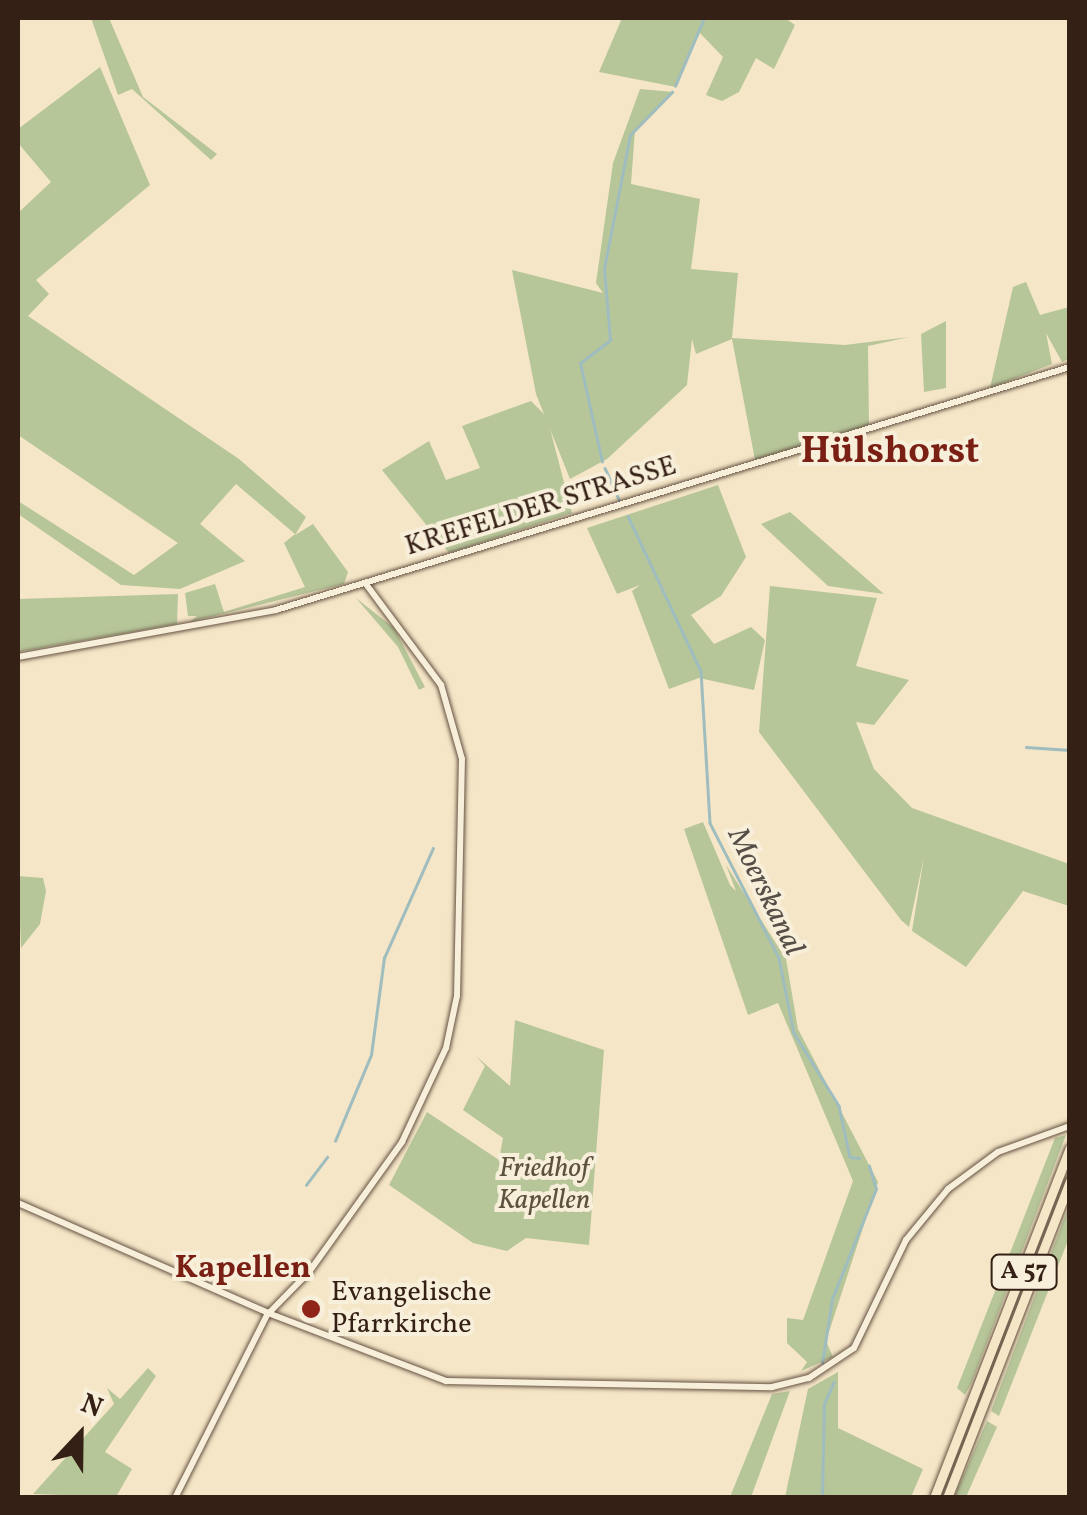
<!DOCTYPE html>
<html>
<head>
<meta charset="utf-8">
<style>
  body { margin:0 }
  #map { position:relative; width:1087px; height:1515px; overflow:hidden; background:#f5e6c7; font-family:Vollkorn,serif }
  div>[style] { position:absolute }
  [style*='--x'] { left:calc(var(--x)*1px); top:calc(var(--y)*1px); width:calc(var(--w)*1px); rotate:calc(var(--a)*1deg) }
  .green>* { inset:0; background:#b7c699 }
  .stream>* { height:2.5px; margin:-1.25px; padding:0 1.25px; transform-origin:1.25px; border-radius:1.25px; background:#9fbdbe }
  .roads { filter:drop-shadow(0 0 2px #655242) drop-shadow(0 0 2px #655242) }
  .tertiary>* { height:6px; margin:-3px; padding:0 3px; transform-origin:3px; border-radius:3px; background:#f8efdb }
  .secondary>* { height:6px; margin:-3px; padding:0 3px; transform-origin:3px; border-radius:3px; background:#f8efdb }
  .motorway>* { height:9px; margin:-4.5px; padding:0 4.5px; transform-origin:4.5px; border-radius:4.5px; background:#f5e6c7 }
  .dots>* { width:28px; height:28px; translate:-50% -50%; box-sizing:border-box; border:5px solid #f8efdb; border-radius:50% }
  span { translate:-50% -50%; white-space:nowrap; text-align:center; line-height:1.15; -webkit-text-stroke:8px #f8efdb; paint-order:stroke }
  .shield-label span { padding:2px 8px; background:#f8efdb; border:2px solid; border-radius:8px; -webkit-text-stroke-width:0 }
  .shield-label { font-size:25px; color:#352016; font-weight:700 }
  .street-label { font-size:28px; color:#352016 }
  .park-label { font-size:28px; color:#5c523d; font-style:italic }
  .poi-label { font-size:28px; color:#352016 }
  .left { translate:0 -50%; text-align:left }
  .water-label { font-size:30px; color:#554f48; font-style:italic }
  .quarter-label { font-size:32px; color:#7a1f14; font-weight:700 }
  .district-label { font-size:38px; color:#7a1f14; font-weight:700 }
  .frame { position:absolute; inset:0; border:20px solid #352016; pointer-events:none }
  .north { position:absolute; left:30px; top:1385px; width:100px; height:100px; -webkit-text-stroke:8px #f8efdb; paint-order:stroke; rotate:22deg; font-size:28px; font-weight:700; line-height:40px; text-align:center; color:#352016 }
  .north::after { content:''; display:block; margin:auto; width:35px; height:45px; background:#352016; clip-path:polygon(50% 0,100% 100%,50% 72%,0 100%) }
</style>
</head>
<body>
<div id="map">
  <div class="green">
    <i style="clip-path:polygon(91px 18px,109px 18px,143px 97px,217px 154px,211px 160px,132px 89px,118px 95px)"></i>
    <i style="clip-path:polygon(622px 18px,785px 18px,795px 25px,774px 69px,756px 58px,739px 92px,722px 101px,706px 95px,723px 57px,698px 31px,676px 87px,599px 72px)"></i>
    <i style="clip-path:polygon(100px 67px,150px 185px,36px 280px,49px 294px,28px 316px,239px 459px,306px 517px,295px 535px,313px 524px,348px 572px,344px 584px,190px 622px,197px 616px,188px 616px,185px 593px,215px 584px,224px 612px,305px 587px,284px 543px,295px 534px,236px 484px,200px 524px,245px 561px,180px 589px,121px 585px,18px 514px,18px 501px,134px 575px,178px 543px,18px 435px,18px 213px,51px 182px,18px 143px,18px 129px)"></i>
    <i style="clip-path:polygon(640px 89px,674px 92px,635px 130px,631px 184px,700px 199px,691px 269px,738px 273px,732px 338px,845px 345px,909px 337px,868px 346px,869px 426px,755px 460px,732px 339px,696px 354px,692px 339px,687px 385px,607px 459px,570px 479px,536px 394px,512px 270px,603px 293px,596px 283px,613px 163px)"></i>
    <i style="clip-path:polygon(1026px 282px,1040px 315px,1069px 307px,1069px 359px,1062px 362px,1046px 333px,1052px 364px,990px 388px,1013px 287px)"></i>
    <i style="clip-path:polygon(946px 321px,946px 388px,924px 392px,921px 334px)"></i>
    <i style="clip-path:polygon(531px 401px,547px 417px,572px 513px,449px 553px,382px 470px,429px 441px,446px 480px,480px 468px,462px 426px)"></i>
    <i style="clip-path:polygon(718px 485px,746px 557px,721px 596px,691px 615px,714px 644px,751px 627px,765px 640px,754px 690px,699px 678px,669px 689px,632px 591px,640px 585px,617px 594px,587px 528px)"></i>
    <i style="clip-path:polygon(790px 512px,884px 594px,828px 586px,761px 524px)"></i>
    <i style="clip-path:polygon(770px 586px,877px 598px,856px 666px,909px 680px,874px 725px,856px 722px,874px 769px,912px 808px,1069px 864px,1069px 906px,1023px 891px,966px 967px,912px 931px,924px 857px,909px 927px,901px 920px,759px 732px)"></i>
    <i style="clip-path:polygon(178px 594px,177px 624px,18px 652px,18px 599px)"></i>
    <i style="clip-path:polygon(356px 598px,394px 628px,425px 687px,419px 690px,398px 647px)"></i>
    <i style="clip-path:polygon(703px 822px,730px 885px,736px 891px,726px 865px,786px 959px,798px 1029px,878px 1182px,826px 1341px,833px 1357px,801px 1371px,807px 1362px,787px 1343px,787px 1318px,803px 1320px,853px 1181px,778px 1003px,748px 1015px,684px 829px)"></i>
    <i style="clip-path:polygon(18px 876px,43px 878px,46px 891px,40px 924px,21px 948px)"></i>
    <i style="clip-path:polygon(515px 1020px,604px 1050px,589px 1245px,526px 1238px,507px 1251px,473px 1243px,389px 1185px,427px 1112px,499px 1160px,503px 1138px,463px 1110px,485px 1066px,476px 1056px,510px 1086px)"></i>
    <i style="clip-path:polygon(1066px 1135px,972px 1382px,965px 1395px,957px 1388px,1055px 1138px)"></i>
    <i style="clip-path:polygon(1069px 1206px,1069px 1238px,999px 1416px,991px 1411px)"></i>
    <i style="clip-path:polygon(148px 1368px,156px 1376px,105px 1452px,132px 1469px,116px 1497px,33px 1494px,114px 1404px,107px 1388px,120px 1399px)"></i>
    <i style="clip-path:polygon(838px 1372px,838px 1428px,923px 1469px,911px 1497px,785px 1497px,808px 1389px)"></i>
    <i style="clip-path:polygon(790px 1391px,751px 1497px,730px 1497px,772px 1394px)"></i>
    <i style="clip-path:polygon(987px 1421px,997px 1427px,966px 1497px,954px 1497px)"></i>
  </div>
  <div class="stream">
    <i style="--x:675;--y:86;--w:74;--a:-66.9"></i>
    <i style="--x:602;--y:462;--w:101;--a:-102.5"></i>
    <i style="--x:580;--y:363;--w:38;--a:-37"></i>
    <i style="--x:610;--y:340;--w:71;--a:-94.8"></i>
    <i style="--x:604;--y:269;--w:136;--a:-79"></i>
    <i style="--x:630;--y:135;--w:60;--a:-45.7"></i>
    <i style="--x:605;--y:468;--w:36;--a:66"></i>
    <i style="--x:628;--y:516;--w:171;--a:64.8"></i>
    <i style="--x:701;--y:671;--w:152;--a:86.6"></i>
    <i style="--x:710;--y:823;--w:152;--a:62.9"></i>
    <i style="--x:779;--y:958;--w:76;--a:78.7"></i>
    <i style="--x:794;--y:1033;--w:86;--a:58.3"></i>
    <i style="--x:839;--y:1106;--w:52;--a:77.8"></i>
    <i style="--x:850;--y:1157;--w:9;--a:6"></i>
    <i style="--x:1026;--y:747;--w:44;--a:3.9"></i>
    <i style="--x:335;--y:1141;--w:93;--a:-67.3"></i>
    <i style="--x:371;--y:1055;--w:98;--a:-82.4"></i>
    <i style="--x:384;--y:958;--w:120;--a:-66"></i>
    <i style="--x:306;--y:1185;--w:35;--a:-53"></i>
    <i style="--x:822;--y:1363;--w:65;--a:-81.1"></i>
    <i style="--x:832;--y:1299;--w:118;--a:-68.2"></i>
    <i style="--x:876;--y:1189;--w:24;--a:-107"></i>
    <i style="--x:822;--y:1498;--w:94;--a:-88.8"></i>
    <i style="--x:824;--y:1404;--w:24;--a:-66"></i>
  </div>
  <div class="roads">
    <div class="tertiary">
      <i style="--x:268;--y:1313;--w:191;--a:20.9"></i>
      <i style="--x:446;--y:1381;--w:326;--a:1.1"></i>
      <i style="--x:772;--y:1387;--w:38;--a:-14"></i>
      <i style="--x:809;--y:1378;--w:54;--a:-33.7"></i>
      <i style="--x:854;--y:1348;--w:120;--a:-64.3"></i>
      <i style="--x:906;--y:1240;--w:66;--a:-50.5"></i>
      <i style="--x:948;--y:1189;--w:62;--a:-36.5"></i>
      <i style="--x:998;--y:1152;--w:77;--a:-19.9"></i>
      <i style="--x:269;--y:1313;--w:57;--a:-45.7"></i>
      <i style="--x:309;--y:1272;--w:160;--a:-54.4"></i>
      <i style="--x:402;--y:1142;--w:104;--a:-64.9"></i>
      <i style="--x:446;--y:1048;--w:53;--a:-78.1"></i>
      <i style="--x:457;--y:996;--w:237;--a:-88.8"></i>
      <i style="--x:462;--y:759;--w:77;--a:-105.8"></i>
      <i style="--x:441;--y:685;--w:126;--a:-126.6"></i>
    </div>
    <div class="secondary">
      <i style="--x:18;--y:657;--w:262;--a:-10.3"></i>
      <i style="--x:276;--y:610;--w:830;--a:-17.02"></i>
      <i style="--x:18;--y:1203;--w:273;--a:23.7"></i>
      <i style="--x:268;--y:1313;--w:207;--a:116.7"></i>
    </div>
    <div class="motorway">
      <i style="--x:934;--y:1498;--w:375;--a:-68.8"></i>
      <i style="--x:947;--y:1498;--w:340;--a:-68.8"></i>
    </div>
  </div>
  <div class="dots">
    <i style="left:311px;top:1309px;background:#8f2418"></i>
  </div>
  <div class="shield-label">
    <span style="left:1024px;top:1272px">A 57</span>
  </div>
  <div class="street-label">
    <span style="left:541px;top:507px;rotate:-17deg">KREFELDER STRASSE</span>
  </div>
  <div class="park-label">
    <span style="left:544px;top:1185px">Friedhof<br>Kapellen</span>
  </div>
  <div class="poi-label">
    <span class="left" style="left:331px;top:1309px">Evangelische<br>Pfarrkirche</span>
  </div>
  <div class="water-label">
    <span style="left:765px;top:892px;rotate:64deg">Moerskanal</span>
  </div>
  <div class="quarter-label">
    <span style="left:243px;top:1269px">Kapellen</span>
  </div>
  <div class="district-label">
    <span style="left:890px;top:453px">Hülshorst</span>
  </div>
  <div class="frame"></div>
  <div class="north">N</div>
</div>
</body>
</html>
